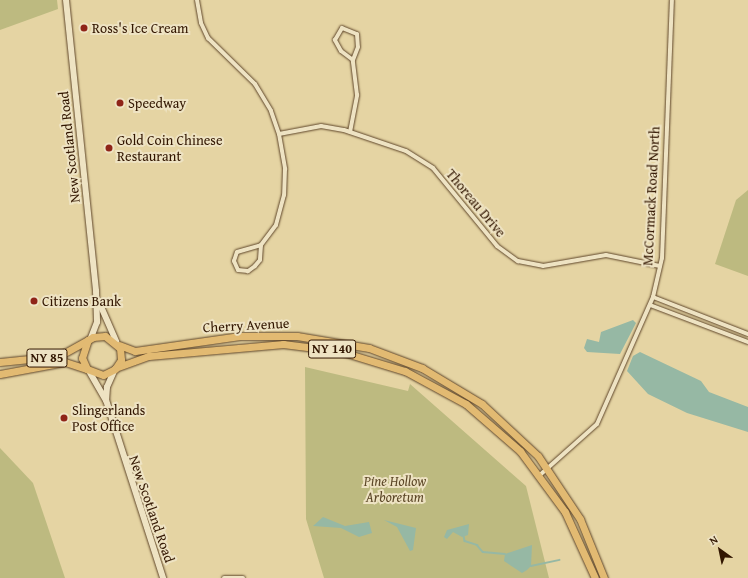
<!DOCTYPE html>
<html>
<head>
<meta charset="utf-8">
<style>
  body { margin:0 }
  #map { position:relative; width:748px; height:578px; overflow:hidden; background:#e5d4a3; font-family:"Gentium Book Plus",serif }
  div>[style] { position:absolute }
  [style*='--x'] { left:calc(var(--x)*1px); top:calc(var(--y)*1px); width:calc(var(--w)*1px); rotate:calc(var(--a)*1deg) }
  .green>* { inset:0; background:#bdba80 }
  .water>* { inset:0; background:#96b8a4 }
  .stream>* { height:1.5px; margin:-0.75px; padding:0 0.75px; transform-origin:0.75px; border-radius:0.75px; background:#96b8a4 }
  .roads { filter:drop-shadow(0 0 1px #5f462a) drop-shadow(0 0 1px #5f462a) }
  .street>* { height:4px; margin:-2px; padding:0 2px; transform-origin:2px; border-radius:2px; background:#eee3c3 }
  .secondary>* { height:6px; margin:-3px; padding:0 3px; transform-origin:3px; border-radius:3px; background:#eee3c3 }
  .primary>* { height:7px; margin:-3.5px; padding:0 3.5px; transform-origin:3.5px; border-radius:3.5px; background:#e2ba72 }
  .dots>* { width:11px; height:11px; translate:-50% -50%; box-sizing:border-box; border:2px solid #eee3c3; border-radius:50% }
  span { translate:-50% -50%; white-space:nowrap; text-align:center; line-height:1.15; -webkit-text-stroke:4px #eee3c3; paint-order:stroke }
  .shield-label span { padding:1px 3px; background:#eee3c3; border:1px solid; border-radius:3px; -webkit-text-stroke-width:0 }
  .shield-label { font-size:13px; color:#321601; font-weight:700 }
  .poi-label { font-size:14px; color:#321601 }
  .left { translate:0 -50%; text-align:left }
  .street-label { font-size:14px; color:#321601 }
  .park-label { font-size:14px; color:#5c4727; font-style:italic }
  .north { position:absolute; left:700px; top:530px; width:40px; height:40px; -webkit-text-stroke:3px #eee3c3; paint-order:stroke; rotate:327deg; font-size:11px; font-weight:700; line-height:16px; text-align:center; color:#321601 }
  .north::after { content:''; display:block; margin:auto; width:14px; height:18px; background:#321601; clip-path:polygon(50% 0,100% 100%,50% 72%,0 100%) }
</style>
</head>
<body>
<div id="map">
  <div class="green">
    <i style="clip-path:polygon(0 0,57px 0,58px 9px,0 30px)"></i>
    <i style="clip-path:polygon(748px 190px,748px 276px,715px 264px,736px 200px)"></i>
    <i style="clip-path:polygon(305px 367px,408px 391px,410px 384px,526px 486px,549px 578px,324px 578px,306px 519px)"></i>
    <i style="clip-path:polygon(0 448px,33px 483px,65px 578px,0 578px)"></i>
  </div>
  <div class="water">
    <i style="clip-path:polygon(633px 320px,636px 323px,620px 354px,587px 352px,584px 348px,587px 339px,599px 342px,601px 332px)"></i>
    <i style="clip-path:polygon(640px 352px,701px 381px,709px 392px,748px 407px,748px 432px,687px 413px,648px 394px,627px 371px,633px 356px)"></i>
    <i style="clip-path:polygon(323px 517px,345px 526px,369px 522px,372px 533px,359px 537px,341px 528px,313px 526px)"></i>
    <i style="clip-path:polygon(384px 520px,416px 528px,413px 550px,410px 551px,397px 527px)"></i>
    <i style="clip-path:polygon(469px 524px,468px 535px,462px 537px,453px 532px,447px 539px,444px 537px,447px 530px)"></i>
    <i style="clip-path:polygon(532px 545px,531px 566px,527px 570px,522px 573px,504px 561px,505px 554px)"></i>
  </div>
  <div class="stream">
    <i style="--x:464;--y:536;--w:5;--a:79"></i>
    <i style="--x:465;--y:541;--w:13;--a:18"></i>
    <i style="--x:477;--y:545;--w:9;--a:49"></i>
    <i style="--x:483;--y:552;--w:22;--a:5"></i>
    <i style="--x:531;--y:566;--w:29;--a:-12"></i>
  </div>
  <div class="roads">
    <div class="street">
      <i style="--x:197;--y:0;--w:23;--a:80"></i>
      <i style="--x:201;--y:23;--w:17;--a:65"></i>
      <i style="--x:208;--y:38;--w:66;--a:44.4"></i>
      <i style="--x:255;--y:84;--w:31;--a:59"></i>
      <i style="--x:271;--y:111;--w:24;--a:71"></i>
      <i style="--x:279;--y:134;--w:36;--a:80"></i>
      <i style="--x:285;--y:169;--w:26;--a:92"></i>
      <i style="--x:284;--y:195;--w:31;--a:105"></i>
      <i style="--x:276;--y:225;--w:25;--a:127"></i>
      <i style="--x:342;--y:28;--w:16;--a:22"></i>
      <i style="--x:357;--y:34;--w:13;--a:86"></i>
      <i style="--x:358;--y:47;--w:14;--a:111"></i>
      <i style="--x:353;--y:60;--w:15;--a:-143"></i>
      <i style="--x:341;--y:51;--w:13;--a:-119"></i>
      <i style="--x:335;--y:40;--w:14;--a:-60"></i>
      <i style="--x:350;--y:132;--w:38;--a:-79"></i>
      <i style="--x:357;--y:95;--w:35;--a:-97"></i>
      <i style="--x:279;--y:134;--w:43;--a:-10.8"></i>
      <i style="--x:321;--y:126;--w:23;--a:10"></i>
      <i style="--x:344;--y:130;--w:65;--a:18.7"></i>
      <i style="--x:406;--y:151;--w:32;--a:32"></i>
      <i style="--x:433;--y:168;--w:101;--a:50.6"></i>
      <i style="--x:497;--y:246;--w:26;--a:36"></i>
      <i style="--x:518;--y:261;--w:25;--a:11"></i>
      <i style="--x:543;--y:266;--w:64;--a:-9.9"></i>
      <i style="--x:606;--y:255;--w:55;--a:11.5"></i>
      <i style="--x:261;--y:245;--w:15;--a:94"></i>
      <i style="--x:260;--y:260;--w:8;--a:130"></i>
      <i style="--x:255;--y:266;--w:9;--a:144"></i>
      <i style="--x:248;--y:271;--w:10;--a:-174"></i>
      <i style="--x:238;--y:270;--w:10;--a:-114"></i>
      <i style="--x:234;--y:261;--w:9;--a:-72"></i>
      <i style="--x:237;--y:252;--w:25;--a:-16"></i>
      <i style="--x:653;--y:297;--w:102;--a:21.3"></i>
      <i style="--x:650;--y:305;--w:105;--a:20.7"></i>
      <i style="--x:540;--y:475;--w:76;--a:-41.8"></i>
      <i style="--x:597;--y:424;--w:139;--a:-66.2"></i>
      <i style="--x:653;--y:297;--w:40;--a:-77"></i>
      <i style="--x:662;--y:258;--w:258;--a:-87.8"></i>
      <i style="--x:224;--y:578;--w:19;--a:0"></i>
    </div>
    <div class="secondary">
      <i style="--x:66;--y:0;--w:293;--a:84.1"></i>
      <i style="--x:96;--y:291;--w:31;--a:88"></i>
      <i style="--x:97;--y:322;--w:17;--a:111"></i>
      <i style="--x:99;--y:302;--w:43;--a:66.4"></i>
      <i style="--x:115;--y:369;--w:20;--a:114"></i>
      <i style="--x:107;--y:387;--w:13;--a:94"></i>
      <i style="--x:106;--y:400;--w:187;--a:72.2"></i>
      <i style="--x:89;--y:371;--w:34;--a:60"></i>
    </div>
    <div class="primary">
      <i style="--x:119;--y:345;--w:17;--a:21"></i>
      <i style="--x:135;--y:351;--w:106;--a:-8.1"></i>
      <i style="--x:240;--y:336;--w:57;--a:0"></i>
      <i style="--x:297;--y:336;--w:73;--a:9.5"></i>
      <i style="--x:369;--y:348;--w:57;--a:20.7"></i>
      <i style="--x:422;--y:368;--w:70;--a:31"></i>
      <i style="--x:482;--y:404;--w:76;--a:42.9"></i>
      <i style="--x:538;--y:456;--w:76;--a:56.3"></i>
      <i style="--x:580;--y:519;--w:64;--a:67.9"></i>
      <i style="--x:0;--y:362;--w:59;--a:-5.8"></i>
      <i style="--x:59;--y:356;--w:39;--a:-29"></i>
      <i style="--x:93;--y:337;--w:12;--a:-5"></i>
      <i style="--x:105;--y:336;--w:19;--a:39"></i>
      <i style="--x:120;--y:348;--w:12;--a:85"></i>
      <i style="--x:121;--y:360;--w:11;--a:124"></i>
      <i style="--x:115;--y:369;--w:13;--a:153"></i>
      <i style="--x:103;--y:375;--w:17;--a:-159"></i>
      <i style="--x:87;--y:369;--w:12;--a:-114"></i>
      <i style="--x:82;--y:358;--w:19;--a:-72"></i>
      <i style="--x:118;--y:367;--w:33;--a:-20"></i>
      <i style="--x:149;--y:356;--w:135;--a:-5.1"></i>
      <i style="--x:283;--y:344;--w:56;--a:7.1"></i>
      <i style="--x:339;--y:351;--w:69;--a:16.9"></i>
      <i style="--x:405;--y:371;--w:69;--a:28.4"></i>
      <i style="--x:466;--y:404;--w:72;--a:41"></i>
      <i style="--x:520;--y:451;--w:76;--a:53.6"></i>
      <i style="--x:565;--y:512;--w:72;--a:65.6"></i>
      <i style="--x:0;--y:374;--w:66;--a:-10.5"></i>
      <i style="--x:65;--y:362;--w:23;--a:18"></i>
    </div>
  </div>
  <div class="dots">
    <i style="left:84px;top:28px;background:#8f2418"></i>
    <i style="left:120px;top:103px;background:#8f2418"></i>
    <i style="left:109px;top:148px;background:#8f2418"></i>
    <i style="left:34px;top:301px;background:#8f2418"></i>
    <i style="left:64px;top:418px;background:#8f2418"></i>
  </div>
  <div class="shield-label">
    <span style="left:332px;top:349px">NY 140</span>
    <span style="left:47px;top:358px">NY 85</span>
  </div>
  <div class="poi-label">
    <span class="left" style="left:92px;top:28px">Ross's Ice Cream</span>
    <span class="left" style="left:128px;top:103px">Speedway</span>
    <span class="left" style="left:117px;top:148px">Gold Coin Chinese<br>Restaurant</span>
    <span class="left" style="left:42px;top:301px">Citizens Bank</span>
    <span class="left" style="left:72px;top:418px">Slingerlands<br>Post Office</span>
  </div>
  <div class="street-label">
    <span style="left:69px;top:147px;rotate:-96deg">New Scotland Road</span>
    <span style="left:651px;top:196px;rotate:-87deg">McCormack Road North</span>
    <span style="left:476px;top:203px;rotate:50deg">Thoreau Drive</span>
    <span style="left:246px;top:325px;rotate:-3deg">Cherry Avenue</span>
    <span style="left:152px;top:509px;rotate:71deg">New Scotland Road</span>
  </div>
  <div class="park-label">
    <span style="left:395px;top:489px">Pine Hollow<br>Arboretum</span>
  </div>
  <div class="north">N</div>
</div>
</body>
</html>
